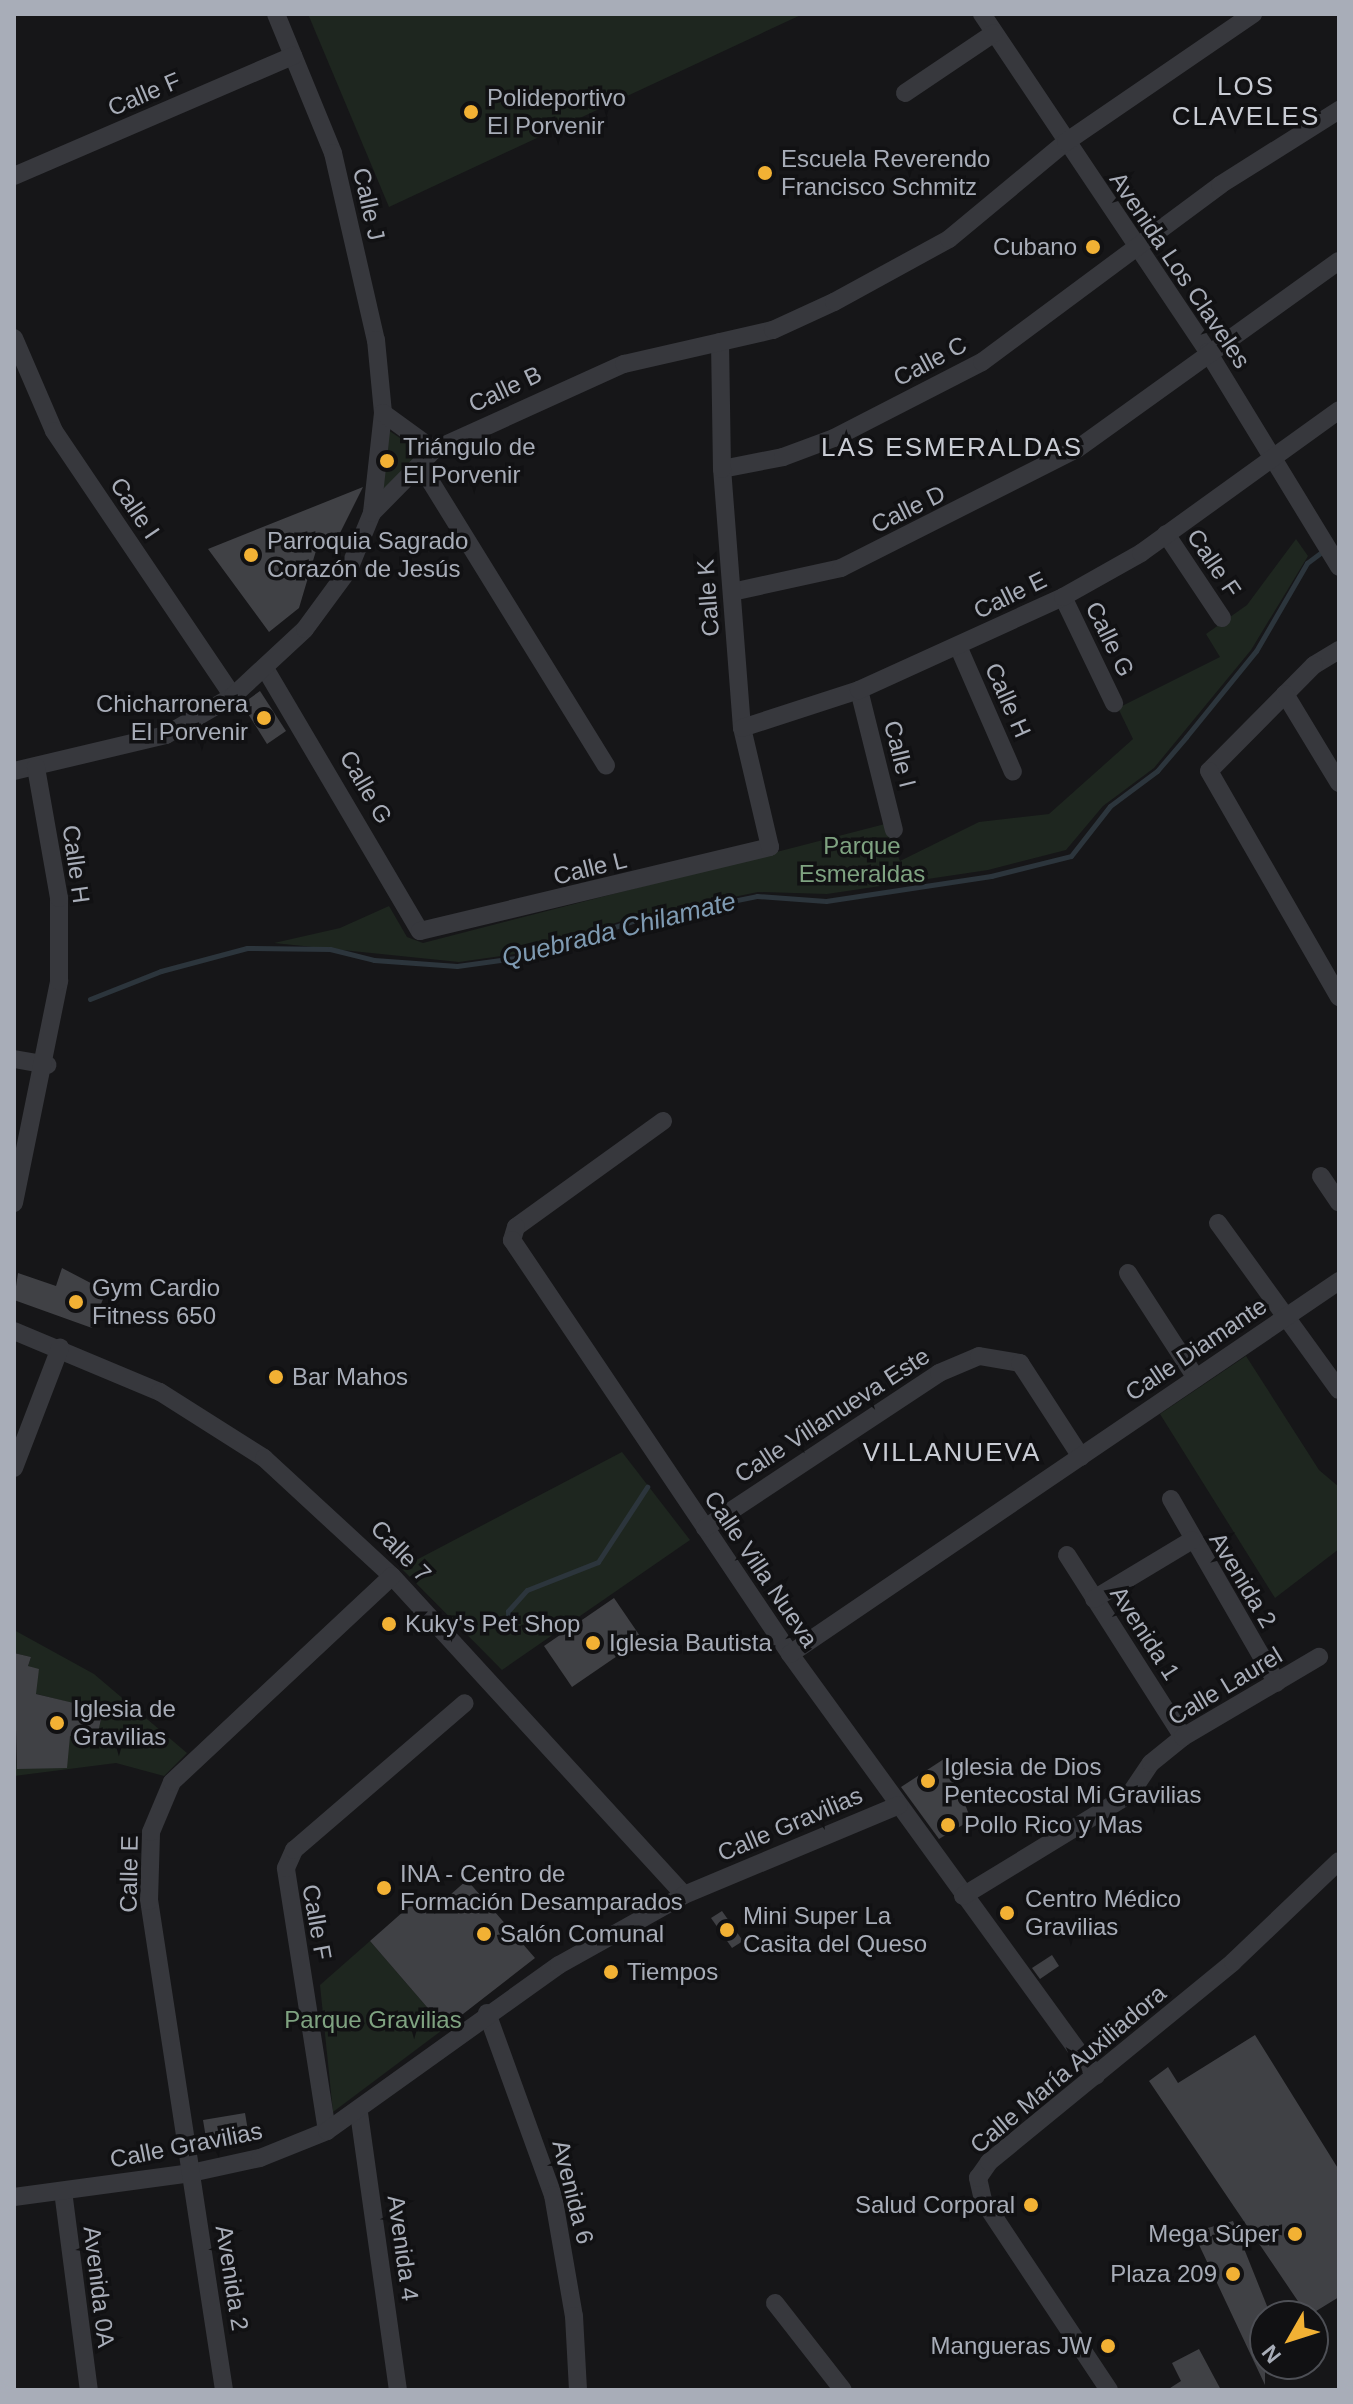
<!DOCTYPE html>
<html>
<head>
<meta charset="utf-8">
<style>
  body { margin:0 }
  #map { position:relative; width:1353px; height:2404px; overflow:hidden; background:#161618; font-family:Arial,sans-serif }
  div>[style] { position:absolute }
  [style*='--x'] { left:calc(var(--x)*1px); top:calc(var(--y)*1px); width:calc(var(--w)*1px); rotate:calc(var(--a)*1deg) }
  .green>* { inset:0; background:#1e261f }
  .stream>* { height:5px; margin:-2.5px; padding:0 2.5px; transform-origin:2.5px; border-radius:2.5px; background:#2c353c }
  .building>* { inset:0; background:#404145 }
  .street>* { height:18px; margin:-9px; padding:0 9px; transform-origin:9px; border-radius:9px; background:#37383d }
  .dots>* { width:22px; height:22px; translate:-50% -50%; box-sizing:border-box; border:4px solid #111113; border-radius:50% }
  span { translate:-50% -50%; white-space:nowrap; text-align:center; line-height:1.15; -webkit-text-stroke:7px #111113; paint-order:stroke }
  .street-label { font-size:24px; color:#a8adb8 }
  .poi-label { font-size:24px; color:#a8adb8 }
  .left { translate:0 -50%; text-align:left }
  .right { translate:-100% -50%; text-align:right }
  .park-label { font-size:24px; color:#7fa381 }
  .neighbourhood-label { font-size:26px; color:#c9ccd4; letter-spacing:2px }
  .water-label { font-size:26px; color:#7f9bb3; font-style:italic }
  .frame { position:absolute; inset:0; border:16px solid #a8adb8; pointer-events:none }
  .north { position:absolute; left:1249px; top:2300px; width:80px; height:80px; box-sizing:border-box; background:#111113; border:2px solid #4d4f55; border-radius:50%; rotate:231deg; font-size:22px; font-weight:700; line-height:32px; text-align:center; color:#a8adb8 }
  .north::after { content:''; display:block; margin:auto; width:28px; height:36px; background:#f2b134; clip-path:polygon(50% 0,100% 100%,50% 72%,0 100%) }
</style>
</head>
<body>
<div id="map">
  <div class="green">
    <i style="clip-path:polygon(308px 14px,803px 14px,389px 207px)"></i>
    <i style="clip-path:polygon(388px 430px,421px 452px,380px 499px)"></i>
    <i style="clip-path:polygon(1296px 539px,1308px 556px,1251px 650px,1154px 768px,1103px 806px,1066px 850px,988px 870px,827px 894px,758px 892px,631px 918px,522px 953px,459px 962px,274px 943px,340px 928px,389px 906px,407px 937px,423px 943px,885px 824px,900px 861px,979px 822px,1049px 814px,1133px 739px,1118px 708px,1220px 657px,1206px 634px,1247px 605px)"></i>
    <i style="clip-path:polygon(1246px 1356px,1319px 1470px,1339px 1487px,1339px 1549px,1275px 1598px,1160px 1414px)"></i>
    <i style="clip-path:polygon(622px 1452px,690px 1540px,502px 1670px,401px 1568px)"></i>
    <i style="clip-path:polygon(14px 1630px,94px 1674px,187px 1753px,164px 1776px,116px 1763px,14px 1776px,14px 1743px,17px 1769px,70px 1736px,96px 1741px,103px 1711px,29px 1692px,39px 1670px,28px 1666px,31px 1657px,14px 1653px)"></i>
    <i style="clip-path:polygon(370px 1941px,445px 2028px,333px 2112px,320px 1985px)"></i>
  </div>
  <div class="stream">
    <i style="--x:90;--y:999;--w:76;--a:-21.5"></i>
    <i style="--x:161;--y:971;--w:89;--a:-15"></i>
    <i style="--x:247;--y:948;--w:83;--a:0.7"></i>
    <i style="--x:330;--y:949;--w:45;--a:14"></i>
    <i style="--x:374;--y:960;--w:83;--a:4.1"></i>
    <i style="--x:457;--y:966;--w:67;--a:-7.8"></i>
    <i style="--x:523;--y:957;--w:116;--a:-18.1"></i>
    <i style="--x:633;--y:921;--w:126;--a:-11.4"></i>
    <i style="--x:757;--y:896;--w:69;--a:4.1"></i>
    <i style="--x:826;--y:901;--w:167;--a:-8.6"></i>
    <i style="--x:991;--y:876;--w:82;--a:-14"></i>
    <i style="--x:1071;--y:856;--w:63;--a:-52"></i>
    <i style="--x:1110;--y:806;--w:59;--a:-36.7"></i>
    <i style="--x:1157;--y:771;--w:45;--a:-49.5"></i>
    <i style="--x:1186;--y:737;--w:111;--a:-50.9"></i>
    <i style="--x:1256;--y:651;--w:102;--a:-59.9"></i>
    <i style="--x:1307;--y:563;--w:20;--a:-37"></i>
    <i style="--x:509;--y:1631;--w:20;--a:-93"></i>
    <i style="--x:508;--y:1611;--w:28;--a:-48"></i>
    <i style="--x:527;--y:1590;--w:76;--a:-21.5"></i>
    <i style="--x:598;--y:1562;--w:90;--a:-56.8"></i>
  </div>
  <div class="building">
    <i style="clip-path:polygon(363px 487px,338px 537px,318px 544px,299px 608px,269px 632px,208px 549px)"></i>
    <i style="clip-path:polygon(260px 691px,286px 731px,267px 744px,242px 704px)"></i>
    <i style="clip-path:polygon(62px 1268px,106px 1291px,92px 1328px,14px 1300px,18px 1273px,56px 1286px)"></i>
    <i style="clip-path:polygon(614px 1598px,642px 1639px,572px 1687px,544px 1646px)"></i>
    <i style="clip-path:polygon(14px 1653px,31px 1657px,28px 1666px,39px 1669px,36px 1694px,103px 1710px,96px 1742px,70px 1736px,67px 1768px,17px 1769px)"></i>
    <i style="clip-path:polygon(947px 1757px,971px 1820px,939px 1839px,901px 1787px)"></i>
    <i style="clip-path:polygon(467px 1880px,535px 1958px,445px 2028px,370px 1941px,421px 1896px,433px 1910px)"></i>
    <i style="clip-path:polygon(722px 1911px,743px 1941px,732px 1948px,711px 1918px)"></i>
    <i style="clip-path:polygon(1052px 1955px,1059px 1966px,1040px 1979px,1032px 1968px)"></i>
    <i style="clip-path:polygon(1255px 2035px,1339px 2170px,1339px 2297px,1308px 2316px,1149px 2081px,1168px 2067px,1178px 2083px)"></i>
    <i style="clip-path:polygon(245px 2113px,249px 2137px,207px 2144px,203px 2120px)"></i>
    <i style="clip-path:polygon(1233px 2221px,1271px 2316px,1265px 2316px,1265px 2385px,1193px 2232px)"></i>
    <i style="clip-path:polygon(1199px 2349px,1221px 2390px,1167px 2390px,1181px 2381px,1172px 2363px)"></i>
  </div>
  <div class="street">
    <i style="--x:276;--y:14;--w:150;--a:67.7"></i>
    <i style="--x:333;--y:153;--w:192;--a:77.1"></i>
    <i style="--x:376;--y:340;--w:73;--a:84.5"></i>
    <i style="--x:383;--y:413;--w:101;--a:96.3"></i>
    <i style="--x:982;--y:14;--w:407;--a:56.2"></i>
    <i style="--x:1208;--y:352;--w:252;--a:58.6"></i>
    <i style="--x:905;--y:93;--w:107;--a:-34"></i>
    <i style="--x:14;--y:176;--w:304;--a:-23.3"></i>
    <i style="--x:14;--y:338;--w:101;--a:66.7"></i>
    <i style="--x:54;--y:431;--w:320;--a:56"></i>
    <i style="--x:383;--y:413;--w:63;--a:36"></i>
    <i style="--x:421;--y:466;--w:352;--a:58.3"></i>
    <i style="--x:722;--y:469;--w:62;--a:-11.1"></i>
    <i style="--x:783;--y:457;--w:54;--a:-20.4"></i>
    <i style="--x:834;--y:438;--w:166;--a:-27.2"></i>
    <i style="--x:982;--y:362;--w:297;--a:-36.6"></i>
    <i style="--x:1220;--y:185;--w:141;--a:-32.2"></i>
    <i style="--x:1166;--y:534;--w:101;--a:56.3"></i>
    <i style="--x:732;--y:592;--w:112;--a:-12.4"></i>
    <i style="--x:841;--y:568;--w:264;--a:-26.8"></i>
    <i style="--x:1077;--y:449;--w:322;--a:-35.7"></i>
    <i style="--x:1063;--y:597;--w:118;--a:64.3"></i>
    <i style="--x:958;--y:646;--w:137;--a:66.4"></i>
    <i style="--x:1339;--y:650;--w:29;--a:149"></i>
    <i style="--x:1314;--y:665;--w:149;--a:134.7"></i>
    <i style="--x:1209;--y:771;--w:261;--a:60.1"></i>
    <i style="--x:266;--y:670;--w:303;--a:59.5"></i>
    <i style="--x:420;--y:931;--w:360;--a:-13.5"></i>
    <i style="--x:770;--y:847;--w:122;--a:-103.2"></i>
    <i style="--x:742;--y:728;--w:260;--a:-94.4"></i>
    <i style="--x:722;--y:469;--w:127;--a:-90.9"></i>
    <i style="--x:859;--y:690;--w:144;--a:76"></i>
    <i style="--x:1285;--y:694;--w:104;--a:58.8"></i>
    <i style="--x:742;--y:728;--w:123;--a:-18"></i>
    <i style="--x:859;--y:690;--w:224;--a:-24.5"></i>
    <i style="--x:1063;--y:597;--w:90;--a:-29.4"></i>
    <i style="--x:1141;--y:553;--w:244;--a:-35.8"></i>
    <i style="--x:14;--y:771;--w:156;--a:-13.3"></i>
    <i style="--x:166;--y:735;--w:78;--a:-30.2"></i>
    <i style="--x:233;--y:696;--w:98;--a:-42.9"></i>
    <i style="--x:305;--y:629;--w:74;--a:-53.7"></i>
    <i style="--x:349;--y:569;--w:61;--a:-67.7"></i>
    <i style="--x:372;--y:513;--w:88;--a:-45.5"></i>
    <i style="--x:434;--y:450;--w:209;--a:-24.4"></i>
    <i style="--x:624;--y:364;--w:153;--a:-12.9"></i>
    <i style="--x:773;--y:330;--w:67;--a:-24.7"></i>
    <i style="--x:834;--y:302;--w:131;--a:-28.7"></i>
    <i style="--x:949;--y:239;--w:152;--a:-39.7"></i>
    <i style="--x:1066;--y:142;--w:227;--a:-34.4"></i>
    <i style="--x:14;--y:1059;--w:34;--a:10"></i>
    <i style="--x:663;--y:1121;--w:181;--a:144.2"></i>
    <i style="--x:516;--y:1227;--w:14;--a:107"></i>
    <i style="--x:512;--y:1240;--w:499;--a:56.1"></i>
    <i style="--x:790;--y:1654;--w:521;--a:54.05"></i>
    <i style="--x:1321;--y:1176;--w:32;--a:56"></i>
    <i style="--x:14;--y:1203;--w:227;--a:-78.5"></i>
    <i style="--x:59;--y:981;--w:83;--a:-90"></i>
    <i style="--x:59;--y:898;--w:133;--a:-100"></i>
    <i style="--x:1218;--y:1223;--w:206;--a:54.1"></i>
    <i style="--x:1128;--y:1273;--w:125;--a:57.1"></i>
    <i style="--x:14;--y:1331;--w:158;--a:22.7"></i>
    <i style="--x:160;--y:1392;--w:123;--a:32.4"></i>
    <i style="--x:264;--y:1458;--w:174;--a:42.7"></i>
    <i style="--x:392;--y:1576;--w:432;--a:47.5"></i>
    <i style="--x:14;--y:1468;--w:129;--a:-69"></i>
    <i style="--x:1171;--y:1499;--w:212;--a:60.1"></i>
    <i style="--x:705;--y:1528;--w:281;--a:-33.5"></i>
    <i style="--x:939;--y:1373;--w:43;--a:-23"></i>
    <i style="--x:979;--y:1356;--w:42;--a:9.7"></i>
    <i style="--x:1020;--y:1363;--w:112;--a:57"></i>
    <i style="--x:1067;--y:1555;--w:216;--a:57.5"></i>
    <i style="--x:1094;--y:1599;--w:114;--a:-31"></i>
    <i style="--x:790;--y:1654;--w:664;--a:-34.19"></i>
    <i style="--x:963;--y:1896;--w:196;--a:-31.4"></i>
    <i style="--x:1130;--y:1794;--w:37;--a:-56"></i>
    <i style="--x:1151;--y:1763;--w:41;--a:-39.1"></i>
    <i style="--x:1183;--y:1737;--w:158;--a:-30.5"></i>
    <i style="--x:487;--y:2013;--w:194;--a:70.1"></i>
    <i style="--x:553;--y:2195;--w:123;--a:80.2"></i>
    <i style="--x:574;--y:2316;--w:74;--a:86.9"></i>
    <i style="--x:359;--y:2113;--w:280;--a:82"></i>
    <i style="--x:327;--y:2131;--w:266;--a:-98.9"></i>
    <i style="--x:286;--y:1868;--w:20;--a:-66"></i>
    <i style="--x:294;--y:1850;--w:225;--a:-40.7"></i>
    <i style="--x:63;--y:2191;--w:201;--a:82.6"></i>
    <i style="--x:14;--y:2197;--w:179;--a:-7.7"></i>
    <i style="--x:191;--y:2173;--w:71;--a:-12.3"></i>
    <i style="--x:260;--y:2158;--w:72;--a:-21.9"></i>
    <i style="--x:327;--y:2131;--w:285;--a:-35.6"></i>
    <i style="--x:559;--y:1965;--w:143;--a:-29.2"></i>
    <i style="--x:684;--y:1895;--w:233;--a:-22.7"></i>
    <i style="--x:775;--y:2303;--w:110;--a:52"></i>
    <i style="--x:224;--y:2390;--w:495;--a:-98.7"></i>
    <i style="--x:149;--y:1901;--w:69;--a:-88.3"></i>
    <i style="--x:151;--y:1832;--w:54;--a:-67.2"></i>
    <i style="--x:172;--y:1782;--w:301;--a:-43.1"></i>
    <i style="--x:1109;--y:2390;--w:228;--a:-123.6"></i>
    <i style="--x:983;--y:2200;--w:23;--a:-103"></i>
    <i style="--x:978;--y:2178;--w:19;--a:-55"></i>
    <i style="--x:989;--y:2162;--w:315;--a:-39.3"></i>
    <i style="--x:1233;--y:1962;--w:146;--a:-43.6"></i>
  </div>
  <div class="dots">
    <i style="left:471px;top:112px;background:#f2b134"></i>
    <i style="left:765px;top:173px;background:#f2b134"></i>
    <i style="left:1093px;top:247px;background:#f2b134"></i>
    <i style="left:387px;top:461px;background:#f2b134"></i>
    <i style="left:251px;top:555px;background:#f2b134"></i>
    <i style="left:264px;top:718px;background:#f2b134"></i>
    <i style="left:76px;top:1302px;background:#f2b134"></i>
    <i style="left:276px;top:1377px;background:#f2b134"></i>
    <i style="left:389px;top:1624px;background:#f2b134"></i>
    <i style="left:593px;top:1643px;background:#f2b134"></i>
    <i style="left:57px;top:1723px;background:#f2b134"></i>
    <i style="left:928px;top:1781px;background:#f2b134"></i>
    <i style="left:948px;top:1825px;background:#f2b134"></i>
    <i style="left:384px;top:1888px;background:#f2b134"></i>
    <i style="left:1007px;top:1913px;background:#f2b134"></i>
    <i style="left:727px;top:1930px;background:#f2b134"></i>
    <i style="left:484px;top:1934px;background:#f2b134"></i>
    <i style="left:611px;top:1972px;background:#f2b134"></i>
    <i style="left:1031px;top:2205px;background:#f2b134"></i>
    <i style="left:1295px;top:2234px;background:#f2b134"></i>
    <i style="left:1233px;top:2274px;background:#f2b134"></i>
    <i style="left:1108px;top:2346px;background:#f2b134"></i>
  </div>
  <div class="street-label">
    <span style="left:144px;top:94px;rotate:-23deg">Calle F</span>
    <span style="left:369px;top:204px;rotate:77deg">Calle J</span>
    <span style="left:1180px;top:270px;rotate:56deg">Avenida Los Claveles</span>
    <span style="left:930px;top:361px;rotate:-28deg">Calle C</span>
    <span style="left:505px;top:389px;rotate:-25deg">Calle B</span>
    <span style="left:135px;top:508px;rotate:56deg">Calle I</span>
    <span style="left:908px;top:509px;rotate:-26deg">Calle D</span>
    <span style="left:1214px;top:563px;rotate:56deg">Calle F</span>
    <span style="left:1010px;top:595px;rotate:-26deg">Calle E</span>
    <span style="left:708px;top:598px;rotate:-94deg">Calle K</span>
    <span style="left:1110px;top:639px;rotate:64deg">Calle G</span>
    <span style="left:1008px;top:700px;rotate:66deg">Calle H</span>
    <span style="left:900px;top:754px;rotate:76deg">Calle I</span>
    <span style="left:366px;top:787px;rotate:60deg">Calle G</span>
    <span style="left:76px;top:864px;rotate:82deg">Calle H</span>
    <span style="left:590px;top:868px;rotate:-14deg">Calle L</span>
    <span style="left:1196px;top:1349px;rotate:-34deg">Calle Diamante</span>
    <span style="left:832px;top:1415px;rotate:-33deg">Calle Villanueva Este</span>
    <span style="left:401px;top:1551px;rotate:46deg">Calle 7</span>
    <span style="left:761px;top:1569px;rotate:56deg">Calle Villa Nueva</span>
    <span style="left:1243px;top:1580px;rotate:59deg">Avenida 2</span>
    <span style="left:1145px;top:1633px;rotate:57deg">Avenida 1</span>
    <span style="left:1225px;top:1686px;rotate:-31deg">Calle Laurel</span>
    <span style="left:790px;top:1824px;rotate:-23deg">Calle Gravilias</span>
    <span style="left:129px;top:1874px;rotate:-89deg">Calle E</span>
    <span style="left:317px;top:1922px;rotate:80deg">Calle F</span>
    <span style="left:1068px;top:2069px;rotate:-40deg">Calle María Auxiliadora</span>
    <span style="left:186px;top:2145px;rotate:-11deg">Calle Gravilias</span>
    <span style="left:573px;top:2192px;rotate:76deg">Avenida 6</span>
    <span style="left:403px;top:2248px;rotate:82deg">Avenida 4</span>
    <span style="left:232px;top:2278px;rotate:81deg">Avenida 2</span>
    <span style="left:99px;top:2287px;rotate:83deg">Avenida 0A</span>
  </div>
  <div class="poi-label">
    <span class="left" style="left:487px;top:112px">Polideportivo<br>El Porvenir</span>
    <span class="left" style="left:781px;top:173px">Escuela Reverendo<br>Francisco Schmitz</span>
    <span class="right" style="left:1077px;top:247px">Cubano</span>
    <span class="left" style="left:403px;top:461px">Triángulo de<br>El Porvenir</span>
    <span class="left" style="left:267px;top:555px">Parroquia Sagrado<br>Corazón de Jesús</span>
    <span class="right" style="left:248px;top:718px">Chicharronera<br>El Porvenir</span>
    <span class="left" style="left:92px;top:1302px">Gym Cardio<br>Fitness 650</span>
    <span class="left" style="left:292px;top:1377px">Bar Mahos</span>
    <span class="left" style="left:405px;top:1624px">Kuky's Pet Shop</span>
    <span class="left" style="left:609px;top:1643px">Iglesia Bautista</span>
    <span class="left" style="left:73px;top:1723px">Iglesia de<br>Gravilias</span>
    <span class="left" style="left:944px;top:1781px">Iglesia de Dios<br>Pentecostal Mi Gravilias</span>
    <span class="left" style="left:964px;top:1825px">Pollo Rico y Mas</span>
    <span class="left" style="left:400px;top:1888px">INA - Centro de<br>Formación Desamparados</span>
    <span class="left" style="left:1025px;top:1913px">Centro Médico<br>Gravilias</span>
    <span class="left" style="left:743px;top:1930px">Mini Super La<br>Casita del Queso</span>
    <span class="left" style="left:500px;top:1934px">Salón Comunal</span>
    <span class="left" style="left:627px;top:1972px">Tiempos</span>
    <span class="right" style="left:1015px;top:2205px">Salud Corporal</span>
    <span class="right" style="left:1279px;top:2234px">Mega Súper</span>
    <span class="right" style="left:1217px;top:2274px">Plaza 209</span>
    <span class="right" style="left:1092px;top:2346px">Mangueras JW</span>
  </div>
  <div class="park-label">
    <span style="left:862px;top:860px">Parque<br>Esmeraldas</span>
    <span style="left:373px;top:2020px">Parque Gravilias</span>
  </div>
  <div class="neighbourhood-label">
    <span style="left:1246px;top:102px">LOS<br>CLAVELES</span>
    <span style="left:952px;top:448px">LAS ESMERALDAS</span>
    <span style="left:952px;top:1453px">VILLANUEVA</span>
  </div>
  <div class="water-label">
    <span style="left:619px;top:930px;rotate:-14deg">Quebrada Chilamate</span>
  </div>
  <div class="frame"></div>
  <div class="north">N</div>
</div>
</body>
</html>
